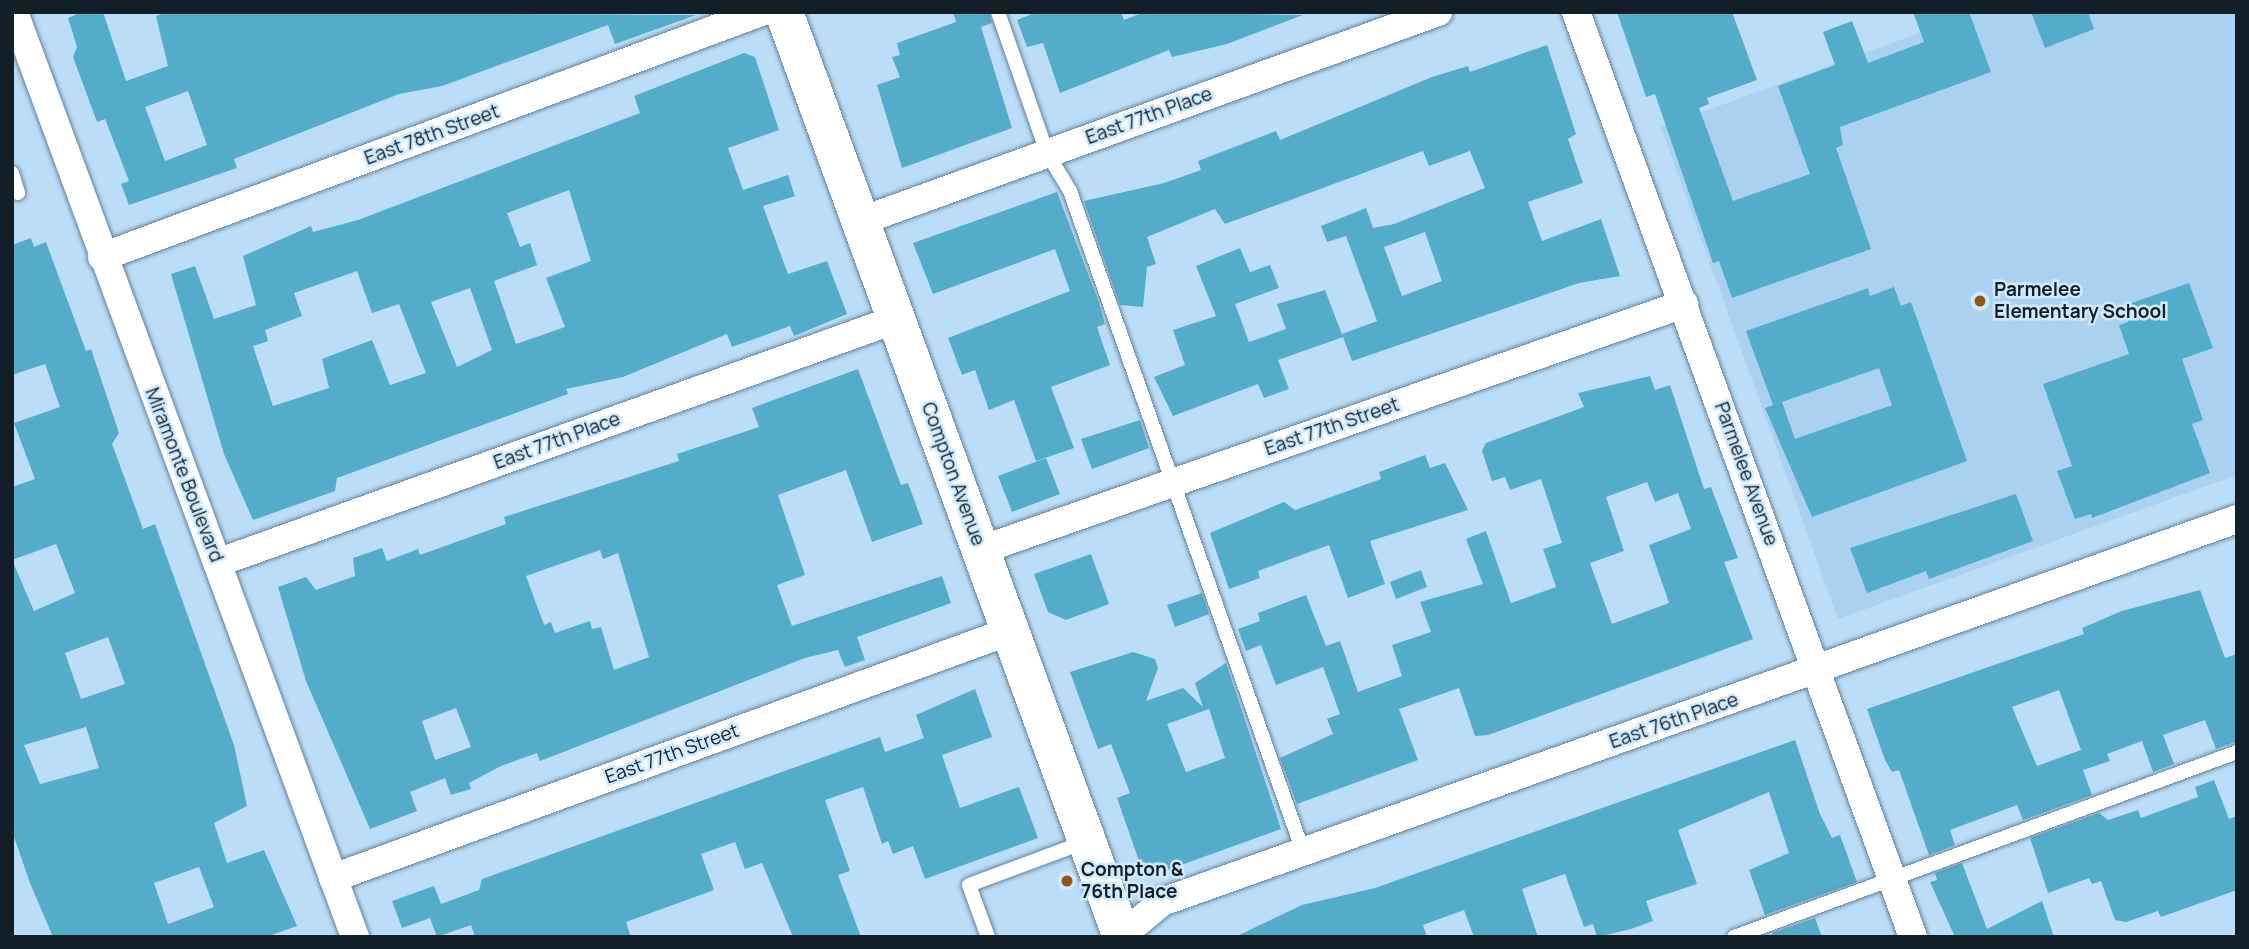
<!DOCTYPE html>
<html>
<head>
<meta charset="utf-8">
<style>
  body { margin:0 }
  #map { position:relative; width:2249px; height:949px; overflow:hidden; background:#bcddf8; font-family:Manrope,sans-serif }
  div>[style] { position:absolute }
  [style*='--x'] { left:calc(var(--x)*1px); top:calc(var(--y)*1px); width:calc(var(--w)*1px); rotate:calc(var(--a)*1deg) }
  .built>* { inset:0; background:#abd1f1 }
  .building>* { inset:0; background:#53adca }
  .roads { filter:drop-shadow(0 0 2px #63829a) drop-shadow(0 0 2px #63829a) }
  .lane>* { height:14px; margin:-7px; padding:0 7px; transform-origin:7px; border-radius:7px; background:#fff }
  .street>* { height:28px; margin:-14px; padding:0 14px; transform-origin:14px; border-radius:14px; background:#fff }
  .secondary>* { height:38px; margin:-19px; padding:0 19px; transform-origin:19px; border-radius:19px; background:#fff }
  .dots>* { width:19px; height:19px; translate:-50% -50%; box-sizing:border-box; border:4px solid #cfeaff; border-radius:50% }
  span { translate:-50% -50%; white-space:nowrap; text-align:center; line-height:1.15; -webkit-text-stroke:5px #cfeaff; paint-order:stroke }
  .street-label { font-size:19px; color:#131f28 }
  .poi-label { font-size:19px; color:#131f28; font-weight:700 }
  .left { translate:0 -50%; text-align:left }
  .frame { position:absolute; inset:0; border:14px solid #131f28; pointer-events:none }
</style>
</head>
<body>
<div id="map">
  <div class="built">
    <i style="clip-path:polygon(1977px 12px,2237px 12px,2237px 475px,1838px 619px,1661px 127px)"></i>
  </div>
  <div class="building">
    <i style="clip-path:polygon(evenodd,82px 12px,103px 12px,126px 81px,168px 66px,156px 16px,167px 12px,696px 15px,615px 44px,608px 25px,442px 86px,399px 94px,234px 159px,237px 168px,129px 205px,121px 184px,129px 181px,105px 119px,97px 122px,73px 57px,77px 47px,68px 18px,82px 12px,188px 91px,207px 145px,165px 161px,145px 107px,188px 91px)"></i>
    <i style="clip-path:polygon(953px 12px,989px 12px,992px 23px,981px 27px,1012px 128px,902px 168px,877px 85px,900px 77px,892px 57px,900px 55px,897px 43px,956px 22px)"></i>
    <i style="clip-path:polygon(1037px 12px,1121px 12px,1124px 20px,1144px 12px,1303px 15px,1227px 44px,1172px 57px,1169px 50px,1060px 93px,1043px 43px,1027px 47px,1017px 20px)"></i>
    <i style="clip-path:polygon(1617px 12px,1732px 12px,1757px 80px,1707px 98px,1709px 104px,1699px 108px,1733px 201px,1810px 174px,1778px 86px,1835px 65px,1823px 32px,1852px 21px,1868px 63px,1924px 42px,1913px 12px,1969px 12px,1991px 72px,1840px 127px,1843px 145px,1836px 148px,1871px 249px,1732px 298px,1719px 261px,1713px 263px,1655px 94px,1646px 97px)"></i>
    <i style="clip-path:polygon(2031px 12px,2088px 12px,2094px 29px,2045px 48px)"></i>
    <i style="clip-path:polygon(evenodd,1547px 45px,1576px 134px,1568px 139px,1583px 183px,1528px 202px,1542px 241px,1601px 219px,1620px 276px,1579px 283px,1352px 361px,1342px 334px,1377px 321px,1346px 236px,1327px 242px,1321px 226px,1366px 208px,1373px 228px,1394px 224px,1485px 188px,1470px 151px,1429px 166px,1423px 151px,1225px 224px,1215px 209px,1147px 237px,1156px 264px,1147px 267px,1143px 307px,1120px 305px,1084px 201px,1164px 183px,1201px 170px,1198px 161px,1276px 131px,1280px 140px,1432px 77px,1468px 66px,1470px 72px,1547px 45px,1425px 232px,1442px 281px,1402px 296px,1384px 247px,1425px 232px)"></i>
    <i style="clip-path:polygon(evenodd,744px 53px,755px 57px,779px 130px,728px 148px,743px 190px,788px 175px,795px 196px,763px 206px,788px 274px,827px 261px,847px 314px,794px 336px,790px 326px,732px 347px,727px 334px,623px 377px,566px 389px,568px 394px,337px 478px,335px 491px,253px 520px,224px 454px,171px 274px,195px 266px,214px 319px,256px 305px,243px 256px,311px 226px,313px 232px,358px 220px,640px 113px,634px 96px,744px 53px,569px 190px,591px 261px,546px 278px,565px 327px,516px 344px,494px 281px,537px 265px,530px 243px,520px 247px,507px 213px,569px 190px,744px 53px,357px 271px,372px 313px,399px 304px,426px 373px,390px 385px,372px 340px,322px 359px,329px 388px,273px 406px,253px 346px,268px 341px,265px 330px,302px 316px,294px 293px,357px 271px,744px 53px,470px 288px,492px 350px,457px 367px,431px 302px,470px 288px)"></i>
    <i style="clip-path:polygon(1057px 192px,1099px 303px,1105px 324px,1097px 327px,1110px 365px,1051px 387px,1074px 448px,1036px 461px,1014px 400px,989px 410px,975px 370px,962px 375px,948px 338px,1070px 291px,1055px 249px,933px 294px,913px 243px)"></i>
    <i style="clip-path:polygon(evenodd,31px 238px,34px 247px,46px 242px,86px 351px,91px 349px,119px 433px,112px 444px,125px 479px,143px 529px,155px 524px,234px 745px,247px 806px,214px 823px,227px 863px,264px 850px,297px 926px,266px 937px,53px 937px,30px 883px,12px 831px,12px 560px,34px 611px,75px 593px,56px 544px,12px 560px,12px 487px,35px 479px,14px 423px,60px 407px,45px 364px,12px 375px,12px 245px,31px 238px,108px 637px,125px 684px,81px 699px,65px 653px,108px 637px,31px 238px,86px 727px,99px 768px,40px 784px,24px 745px,86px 727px,31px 238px,199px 867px,214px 907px,168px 924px,154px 883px,199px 867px)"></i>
    <i style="clip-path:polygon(1240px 248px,1250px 272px,1270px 265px,1279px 288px,1235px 304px,1249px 342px,1286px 329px,1277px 304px,1325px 290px,1343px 337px,1278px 360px,1289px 389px,1264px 398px,1258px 384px,1173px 416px,1154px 377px,1185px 365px,1173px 330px,1216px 316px,1196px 266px)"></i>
    <i style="clip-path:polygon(2189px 283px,2213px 348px,2182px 359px,2203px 420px,2192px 424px,2210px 473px,2092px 518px,2091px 514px,2075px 519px,2057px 471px,2072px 466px,2043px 384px,2129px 354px,2119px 325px,2128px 322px,2123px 306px)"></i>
    <i style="clip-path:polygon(evenodd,1894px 287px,1901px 306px,1911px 302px,1967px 461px,1812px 517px,1765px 408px,1773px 405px,1746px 331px,1868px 288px,1870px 296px,1894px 287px,1879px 368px,1892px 405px,1795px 439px,1782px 402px,1879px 368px)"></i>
    <i style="clip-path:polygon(evenodd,858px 369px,901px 485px,908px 483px,923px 524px,872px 542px,846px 470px,778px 495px,805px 575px,777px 585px,792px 626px,942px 576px,951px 603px,857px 637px,865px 660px,845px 667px,838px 650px,805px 658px,540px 761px,537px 753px,501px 766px,469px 783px,471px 789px,451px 795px,445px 778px,410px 792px,417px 811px,370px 829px,306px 681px,278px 587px,306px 577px,316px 590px,355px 576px,353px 558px,382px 548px,387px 561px,418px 549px,420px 555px,506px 524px,504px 517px,679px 461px,677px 454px,759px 427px,752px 408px,858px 369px,600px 550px,603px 559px,618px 553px,649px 657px,614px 670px,601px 627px,592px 629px,590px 621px,555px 633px,551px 622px,544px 625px,526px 576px,600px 550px,858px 369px,456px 708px,471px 747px,435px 760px,422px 721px,456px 708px)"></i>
    <i style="clip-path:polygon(evenodd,1650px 376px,1655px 390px,1670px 385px,1704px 489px,1711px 487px,1738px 558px,1724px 562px,1753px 639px,1488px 735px,1475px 736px,1459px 688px,1399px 709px,1418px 760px,1297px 804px,1280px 758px,1333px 734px,1327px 719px,1340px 714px,1323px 667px,1276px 685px,1261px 645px,1246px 651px,1238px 629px,1260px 621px,1258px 613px,1306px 595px,1326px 646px,1340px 641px,1358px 692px,1402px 676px,1392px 645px,1431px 632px,1420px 602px,1483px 584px,1466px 539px,1486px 531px,1511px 603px,1556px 587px,1543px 549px,1562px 543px,1541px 479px,1510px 490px,1505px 477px,1492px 481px,1482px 451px,1486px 443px,1584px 407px,1578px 393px,1650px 376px,1647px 482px,1655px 502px,1678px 493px,1691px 529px,1649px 545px,1669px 603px,1612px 624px,1590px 563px,1624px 551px,1606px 497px,1647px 482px)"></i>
    <i style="clip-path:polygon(1140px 420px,1149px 448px,1092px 469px,1081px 439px)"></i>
    <i style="clip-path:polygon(1425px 455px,1430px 468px,1445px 463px,1468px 510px,1370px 541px,1385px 584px,1348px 598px,1329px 545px,1258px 571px,1260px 578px,1229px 589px,1210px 533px,1284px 502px,1295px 510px,1381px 479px,1379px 472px)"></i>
    <i style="clip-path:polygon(1046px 458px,1060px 494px,1012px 512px,998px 476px)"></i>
    <i style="clip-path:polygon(2016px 494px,2033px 541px,1929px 579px,1926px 571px,1867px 593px,1850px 548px)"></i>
    <i style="clip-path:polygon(1091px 554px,1109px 604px,1066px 620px,1048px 612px,1034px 574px)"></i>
    <i style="clip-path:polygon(1421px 570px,1427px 587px,1396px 599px,1390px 582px)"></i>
    <i style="clip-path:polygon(evenodd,2200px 590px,2225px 658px,2237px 654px,2237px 741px,2216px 749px,2205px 720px,2163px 735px,2174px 764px,2153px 772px,2142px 741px,2107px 754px,2110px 761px,2083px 770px,2092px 795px,2023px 820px,2017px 805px,1950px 830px,1955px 845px,1929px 855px,1899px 770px,1892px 772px,1885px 760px,1867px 709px,2084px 634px,2082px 628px,2122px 611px,2200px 590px,2059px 690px,2081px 750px,2037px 766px,2012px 707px,2059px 690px)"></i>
    <i style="clip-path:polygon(1202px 593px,1209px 614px,1175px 627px,1167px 605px)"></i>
    <i style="clip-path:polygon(evenodd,1133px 652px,1155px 659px,1158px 668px,1146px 701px,1183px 688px,1203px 707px,1195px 683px,1226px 663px,1281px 829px,1145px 878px,1117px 798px,1130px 793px,1111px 744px,1098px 749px,1070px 672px,1133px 652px,1209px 709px,1225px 758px,1186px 772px,1167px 724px,1209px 709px)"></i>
    <i style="clip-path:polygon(975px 689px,992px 737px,942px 755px,960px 808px,1019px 787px,1038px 838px,925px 879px,913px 846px,893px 854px,888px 841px,882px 844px,863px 787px,825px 800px,850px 871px,838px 875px,861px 937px,793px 937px,762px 863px,745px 869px,735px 842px,701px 854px,714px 890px,626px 922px,631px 937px,475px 937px,471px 925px,437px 937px,430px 918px,402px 928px,392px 901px,434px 886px,441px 904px,479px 890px,482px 879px,880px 737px,885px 752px,924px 738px,916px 715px)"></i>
    <i style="clip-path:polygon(1795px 740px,1820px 814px,1832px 838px,1840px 835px,1857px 882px,1765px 915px,1749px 870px,1789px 853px,1769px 792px,1678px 830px,1697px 884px,1646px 901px,1653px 921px,1631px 929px,1597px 937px,1593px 924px,1584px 927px,1565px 874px,1522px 889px,1538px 937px,1474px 937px,1464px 910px,1423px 925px,1427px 937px,1235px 937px,1302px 905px,1375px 888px)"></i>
    <i style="clip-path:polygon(2214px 780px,2229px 819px,2237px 816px,2237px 890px,2161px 917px,2158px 911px,2126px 922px,2115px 920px,2101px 881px,2092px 884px,2089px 878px,2048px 893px,2030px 838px,2099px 813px,2108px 820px,2138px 810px,2141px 818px,2198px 797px,2195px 787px)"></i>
    <i style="clip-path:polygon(1962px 863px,1987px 929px,2042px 901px,2054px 937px,1955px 937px,1930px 882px,1937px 880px,1935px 873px)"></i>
    <i style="clip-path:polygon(1815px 918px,1822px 937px,1773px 937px,1772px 933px)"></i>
  </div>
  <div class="roads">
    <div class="lane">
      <i style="--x:998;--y:12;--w:149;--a:70.8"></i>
      <i style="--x:1047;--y:153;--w:44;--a:58.8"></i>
      <i style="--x:1070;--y:191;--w:700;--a:70.56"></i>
      <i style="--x:12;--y:173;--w:21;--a:73"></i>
      <i style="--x:988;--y:937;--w:55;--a:-110.1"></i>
      <i style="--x:969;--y:885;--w:126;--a:-20.4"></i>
      <i style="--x:1734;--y:937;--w:536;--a:-20.19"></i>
    </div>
    <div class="street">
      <i style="--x:14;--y:12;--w:986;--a:69.76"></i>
      <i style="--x:1576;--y:12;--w:984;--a:69.98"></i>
      <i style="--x:861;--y:221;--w:614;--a:-19.91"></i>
      <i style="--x:102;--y:257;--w:703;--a:-20.39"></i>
      <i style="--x:981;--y:550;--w:745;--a:-19.29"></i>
      <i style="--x:217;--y:563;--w:722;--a:-19.74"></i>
      <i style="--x:333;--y:878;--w:721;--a:-20.04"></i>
      <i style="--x:1120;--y:937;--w:55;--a:-39.8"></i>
      <i style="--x:1162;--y:902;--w:1141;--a:-19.61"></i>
    </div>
    <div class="secondary">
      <i style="--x:784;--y:12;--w:985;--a:69.93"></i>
    </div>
  </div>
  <div class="dots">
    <i style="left:1980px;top:301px;background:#925616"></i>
    <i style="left:1067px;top:881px;background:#925616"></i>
  </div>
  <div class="street-label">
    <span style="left:1149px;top:116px;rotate:-20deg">East 77th Place</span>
    <span style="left:432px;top:135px;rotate:-20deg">East 78th Street</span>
    <span style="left:1332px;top:427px;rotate:-19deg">East 77th Street</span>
    <span style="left:557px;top:441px;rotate:-20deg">East 77th Place</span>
    <span style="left:953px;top:474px;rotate:70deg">Compton Avenue</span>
    <span style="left:1746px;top:474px;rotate:70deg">Parmelee Avenue</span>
    <span style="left:184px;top:475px;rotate:69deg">Miramonte Boulevard</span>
    <span style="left:1674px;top:721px;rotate:-19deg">East 76th Place</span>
    <span style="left:672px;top:754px;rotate:-20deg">East 77th Street</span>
  </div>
  <div class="poi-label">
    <span class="left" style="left:1994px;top:301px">Parmelee<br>Elementary School</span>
    <span class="left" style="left:1081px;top:881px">Compton &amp;<br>76th Place</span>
  </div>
  <div class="frame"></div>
</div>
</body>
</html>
